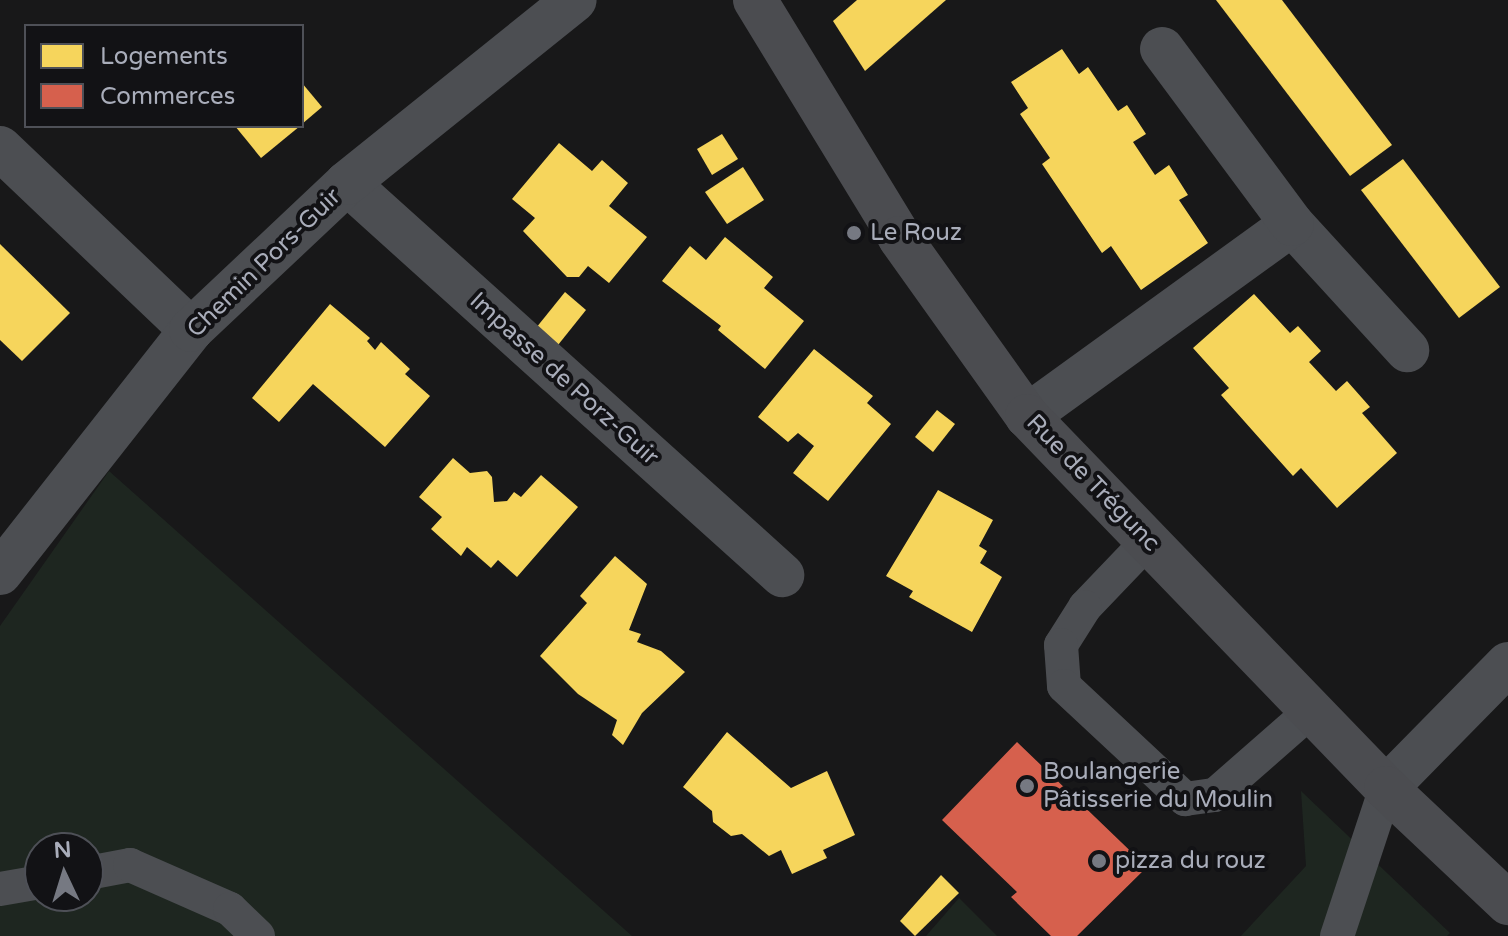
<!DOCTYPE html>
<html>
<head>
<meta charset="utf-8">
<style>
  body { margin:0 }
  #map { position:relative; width:1508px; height:936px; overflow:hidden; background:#181819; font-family:"Varela Round",sans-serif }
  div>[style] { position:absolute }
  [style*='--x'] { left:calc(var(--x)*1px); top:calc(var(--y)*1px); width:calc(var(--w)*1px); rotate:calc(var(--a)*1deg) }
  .green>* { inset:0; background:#1e2620 }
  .homes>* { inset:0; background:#f6d55c }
  .shops>* { inset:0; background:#d6604d }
  .service>* { height:34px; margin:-17px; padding:0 17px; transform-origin:17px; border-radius:17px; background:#4c4e52 }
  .minor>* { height:44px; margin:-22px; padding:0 22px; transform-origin:22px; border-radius:22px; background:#4c4e52 }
  .secondary>* { height:44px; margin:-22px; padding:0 22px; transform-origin:22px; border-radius:22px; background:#4b4c50 }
  .dots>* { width:22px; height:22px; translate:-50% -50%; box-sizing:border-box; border:4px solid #121215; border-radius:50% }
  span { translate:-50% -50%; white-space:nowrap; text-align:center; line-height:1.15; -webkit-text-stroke:8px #121215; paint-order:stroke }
  .poi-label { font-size:24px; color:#a9adba }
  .left { translate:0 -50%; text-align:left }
  .street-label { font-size:24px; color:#a9adba }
  .legend { position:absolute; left:24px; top:24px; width:280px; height:104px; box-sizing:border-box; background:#121215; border:2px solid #4e5057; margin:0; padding:10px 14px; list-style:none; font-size:24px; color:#a9adba }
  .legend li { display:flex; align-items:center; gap:16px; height:40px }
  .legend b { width:40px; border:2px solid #4e5057 }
  .north { position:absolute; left:24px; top:832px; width:80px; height:80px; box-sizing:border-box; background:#121215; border:2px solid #4e5057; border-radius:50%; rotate:356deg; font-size:22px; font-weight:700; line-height:32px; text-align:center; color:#a9adba }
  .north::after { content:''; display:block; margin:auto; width:28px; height:36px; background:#767982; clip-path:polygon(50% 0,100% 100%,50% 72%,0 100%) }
</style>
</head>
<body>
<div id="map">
  <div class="green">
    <i style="clip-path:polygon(evenodd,109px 471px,632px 936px,0 936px,0 626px,109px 471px,40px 848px,88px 848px,88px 896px,40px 896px,40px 848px)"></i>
    <i style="clip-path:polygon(1301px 791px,1450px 933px,1447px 936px,1241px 936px,1306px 866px)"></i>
    <i style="clip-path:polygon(959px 898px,997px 936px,926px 936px)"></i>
  </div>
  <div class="homes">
    <i style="clip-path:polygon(857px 0,946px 0,865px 71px,833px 21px)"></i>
    <i style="clip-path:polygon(1216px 0,1282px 0,1392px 145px,1350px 176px)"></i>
    <i style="clip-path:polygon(1062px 49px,1079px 74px,1088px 67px,1118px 111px,1127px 105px,1146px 134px,1133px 142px,1155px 175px,1169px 165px,1188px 195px,1179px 200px,1208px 243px,1141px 290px,1111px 246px,1102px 253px,1042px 164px,1050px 158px,1020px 114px,1028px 108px,1011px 82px)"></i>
    <i style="clip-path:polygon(302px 83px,322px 107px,302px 124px)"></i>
    <i style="clip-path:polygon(235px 126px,300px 126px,261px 158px)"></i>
    <i style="clip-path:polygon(722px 134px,738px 159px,712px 175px,697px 149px)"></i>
    <i style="clip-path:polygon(559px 143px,592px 171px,602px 160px,628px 183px,609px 206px,647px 237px,609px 283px,588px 266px,579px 277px,567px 277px,523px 231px,535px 218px,512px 199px)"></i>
    <i style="clip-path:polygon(1403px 159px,1500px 287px,1459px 318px,1361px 190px)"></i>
    <i style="clip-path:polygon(743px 167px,764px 200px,727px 224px,705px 192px)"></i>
    <i style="clip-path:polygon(725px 237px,773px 277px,764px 288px,804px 321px,765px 369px,718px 330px,721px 326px,662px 281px,690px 246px,706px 260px)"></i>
    <i style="clip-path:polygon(0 244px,70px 313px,22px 361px,0 340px)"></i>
    <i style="clip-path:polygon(565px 292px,586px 310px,558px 345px,536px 328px)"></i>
    <i style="clip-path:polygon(1254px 294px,1290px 333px,1298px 326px,1321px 351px,1309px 362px,1336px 391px,1347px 381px,1370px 407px,1362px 413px,1397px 453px,1337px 508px,1301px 468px,1293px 476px,1221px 395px,1229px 388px,1193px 348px)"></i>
    <i style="clip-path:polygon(330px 304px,370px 338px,367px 341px,375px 350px,381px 342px,410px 369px,405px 374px,430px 396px,385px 447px,313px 384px,279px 422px,252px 398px)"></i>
    <i style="clip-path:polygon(814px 349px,873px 396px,867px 403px,891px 424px,828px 501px,793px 473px,814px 446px,798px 433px,788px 442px,758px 417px)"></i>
    <i style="clip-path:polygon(937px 410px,955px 424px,933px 452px,915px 437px)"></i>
    <i style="clip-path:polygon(453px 458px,470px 473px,487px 471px,492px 477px,494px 502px,507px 501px,514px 492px,521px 497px,541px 475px,578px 507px,517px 577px,498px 560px,491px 568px,467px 547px,461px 556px,431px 529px,442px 517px,419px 497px)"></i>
    <i style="clip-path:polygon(938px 490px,993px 520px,979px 546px,987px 551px,980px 563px,1002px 577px,972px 632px,909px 597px,913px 591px,886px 576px)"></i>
    <i style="clip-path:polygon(615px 556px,647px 584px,629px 630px,641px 634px,637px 642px,661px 651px,685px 672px,642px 713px,623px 745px,612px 735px,617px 720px,578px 694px,540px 656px,587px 603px,580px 596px)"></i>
    <i style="clip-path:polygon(727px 732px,791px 788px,827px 771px,855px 835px,823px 850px,827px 858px,792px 874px,781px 850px,769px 856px,742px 834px,731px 836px,713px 822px,712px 811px,683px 787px)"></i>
    <i style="clip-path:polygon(941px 875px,959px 893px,915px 936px,900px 921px)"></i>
  </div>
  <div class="shops">
    <i style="clip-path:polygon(1017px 742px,1147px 867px,1077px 936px,1051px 936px,1011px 897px,1017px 892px,942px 820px)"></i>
  </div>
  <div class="service">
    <i style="--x:1148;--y:541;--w:91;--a:133.7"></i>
    <i style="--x:1085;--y:607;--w:45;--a:122.3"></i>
    <i style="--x:1061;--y:645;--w:41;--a:85.8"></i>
    <i style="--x:1064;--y:686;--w:166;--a:43"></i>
    <i style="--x:1185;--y:799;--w:30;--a:-8"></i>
    <i style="--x:1215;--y:795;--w:129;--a:-41.2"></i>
    <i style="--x:88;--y:873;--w:43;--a:-10.8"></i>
    <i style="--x:130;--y:865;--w:109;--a:23.7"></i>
    <i style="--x:230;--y:909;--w:39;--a:44"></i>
    <i style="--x:0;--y:889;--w:41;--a:-9.9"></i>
    <i style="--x:1337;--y:936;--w:156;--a:-71.7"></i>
  </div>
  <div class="minor">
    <i style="--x:0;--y:148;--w:264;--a:43.6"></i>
    <i style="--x:347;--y:183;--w:586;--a:42.02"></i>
    <i style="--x:1292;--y:224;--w:171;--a:47.6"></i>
    <i style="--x:1027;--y:416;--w:327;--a:-35.9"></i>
    <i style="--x:1292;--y:224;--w:218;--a:-126.6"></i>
    <i style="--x:0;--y:573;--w:309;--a:-51.8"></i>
    <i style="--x:191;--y:330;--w:214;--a:-43.3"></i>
    <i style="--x:347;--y:183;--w:292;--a:-38.8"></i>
    <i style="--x:1386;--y:788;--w:174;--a:-45.5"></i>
  </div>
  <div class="secondary">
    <i style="--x:755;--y:0;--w:279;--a:58.6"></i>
    <i style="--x:900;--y:238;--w:219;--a:54.5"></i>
    <i style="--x:1027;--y:416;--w:517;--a:46.02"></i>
    <i style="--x:1386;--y:788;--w:168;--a:43.3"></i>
  </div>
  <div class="dots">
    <i style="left:854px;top:233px;background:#767982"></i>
    <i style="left:1027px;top:786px;background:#767982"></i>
    <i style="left:1099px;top:861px;background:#767982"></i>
  </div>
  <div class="poi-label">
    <span class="left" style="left:870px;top:233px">Le Rouz</span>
    <span class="left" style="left:1043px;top:786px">Boulangerie<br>Pâtisserie du Moulin</span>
    <span class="left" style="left:1115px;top:861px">pizza du rouz</span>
  </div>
  <div class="street-label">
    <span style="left:264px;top:263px;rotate:-44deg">Chemin Pors-Guir</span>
    <span style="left:564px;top:379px;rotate:42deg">Impasse de Porz-Guir</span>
    <span style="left:1093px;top:483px;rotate:46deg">Rue de Trégunc</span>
  </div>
  <ul class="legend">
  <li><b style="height:22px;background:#f6d55c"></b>Logements</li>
  <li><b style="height:22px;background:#d6604d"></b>Commerces</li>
  </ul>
  <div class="north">N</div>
</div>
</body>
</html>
